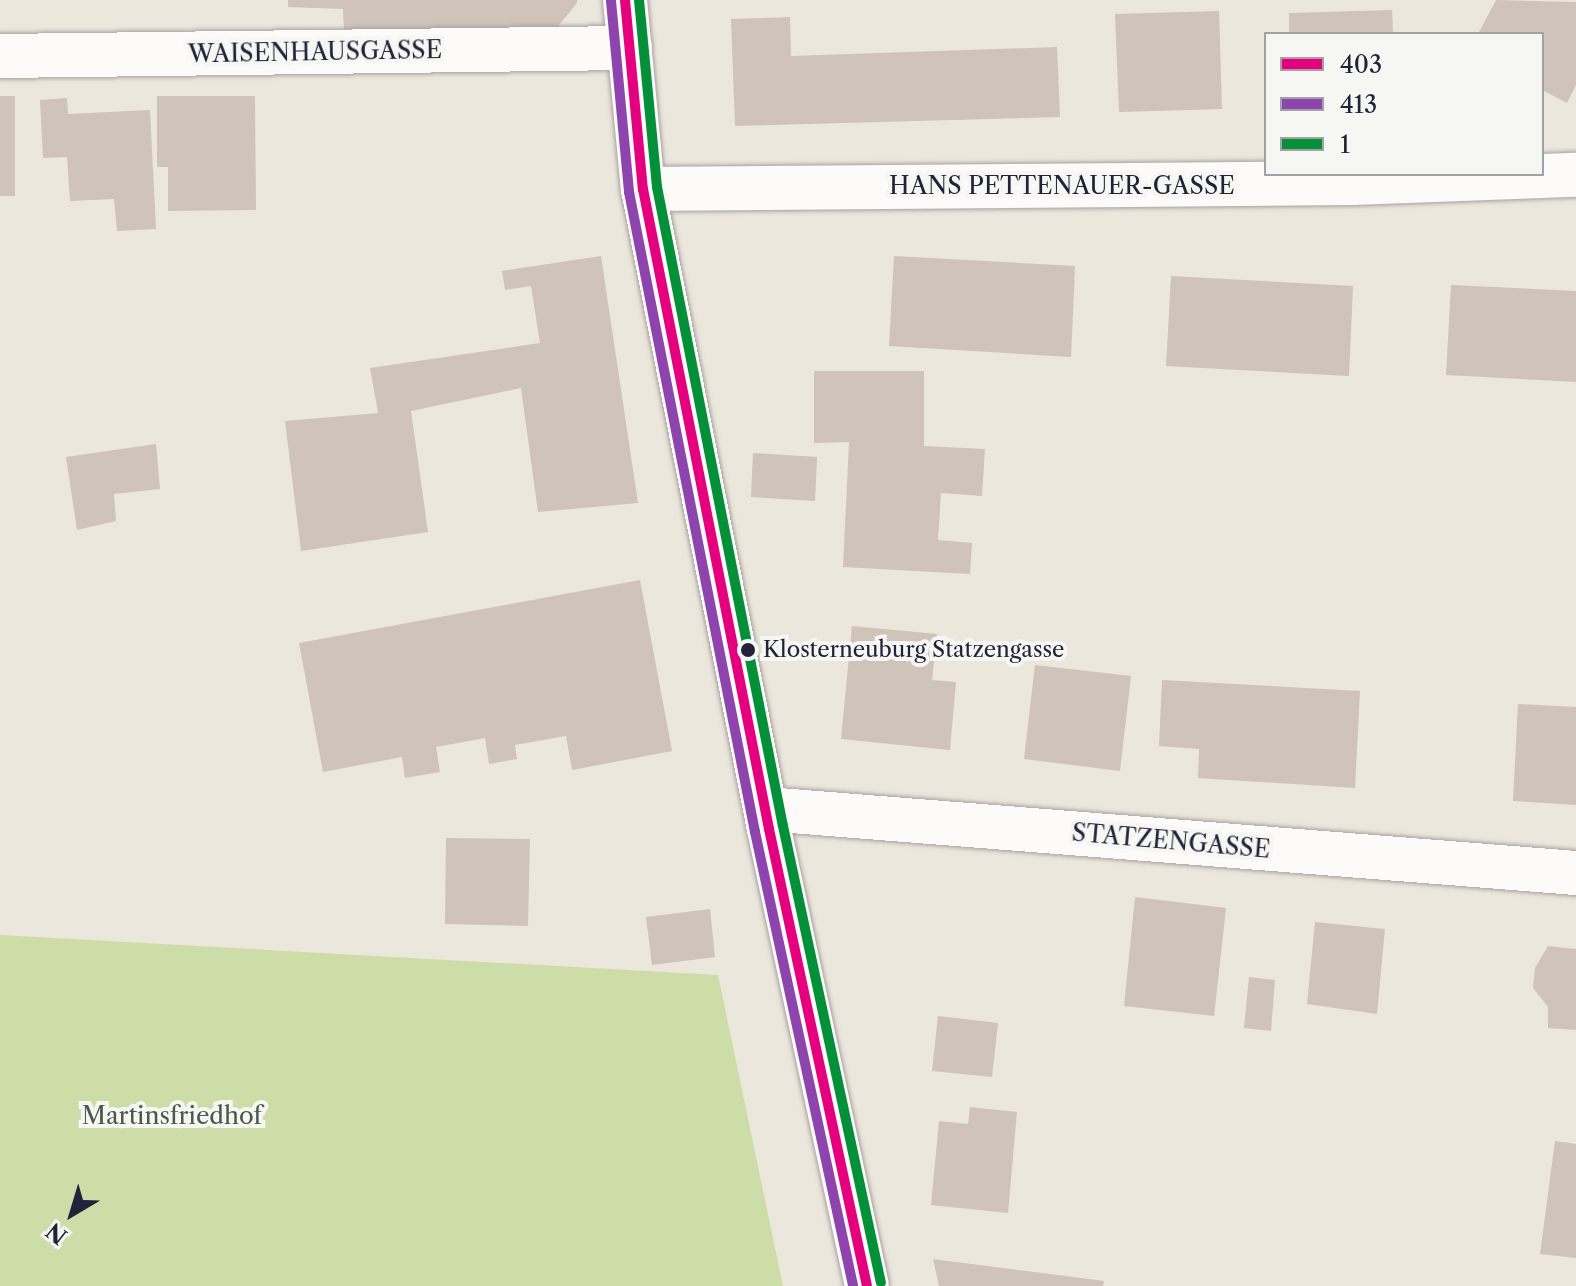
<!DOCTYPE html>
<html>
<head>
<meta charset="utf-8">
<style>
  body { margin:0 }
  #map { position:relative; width:1576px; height:1286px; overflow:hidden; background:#ece7dd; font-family:"Libre Caslon Text",serif }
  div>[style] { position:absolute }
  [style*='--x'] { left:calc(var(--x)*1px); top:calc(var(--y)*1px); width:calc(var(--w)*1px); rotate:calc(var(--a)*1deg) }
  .green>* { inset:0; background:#ccdda8 }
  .building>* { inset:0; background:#d0c3b9 }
  .roads { filter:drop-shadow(0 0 2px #a6a3a0) drop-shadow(0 0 2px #a6a3a0) }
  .street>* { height:44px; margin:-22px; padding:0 22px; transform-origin:22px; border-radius:22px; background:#fcfbfa }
  .secondary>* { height:44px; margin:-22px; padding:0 22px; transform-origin:22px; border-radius:22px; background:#fcfbfa }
  .bus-1>* { height:10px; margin:-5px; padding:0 5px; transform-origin:5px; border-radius:5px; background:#e5007d }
  .bus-2>* { height:10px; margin:-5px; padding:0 5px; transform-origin:5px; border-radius:5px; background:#8e44ad }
  .bus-3>* { height:10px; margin:-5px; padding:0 5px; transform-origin:5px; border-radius:5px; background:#039038 }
  .dots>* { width:22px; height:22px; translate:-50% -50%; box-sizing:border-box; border:4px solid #f6f6f2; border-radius:50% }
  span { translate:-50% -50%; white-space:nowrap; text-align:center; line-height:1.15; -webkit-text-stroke:8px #f6f6f2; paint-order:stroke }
  .bus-label { font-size:22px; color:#22223b }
  .left { translate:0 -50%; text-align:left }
  .street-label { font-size:24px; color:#22223b }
  .park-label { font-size:24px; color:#4d574f }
  .legend { position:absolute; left:1264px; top:32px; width:280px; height:144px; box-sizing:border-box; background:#f6f6f2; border:2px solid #a1a1a9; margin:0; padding:10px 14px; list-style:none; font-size:24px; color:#22223b }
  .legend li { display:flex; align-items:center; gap:16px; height:40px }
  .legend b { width:40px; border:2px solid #a1a1a9 }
  .north { position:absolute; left:32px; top:1174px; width:80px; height:80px; -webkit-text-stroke:6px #f6f6f2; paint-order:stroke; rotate:218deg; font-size:22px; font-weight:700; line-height:32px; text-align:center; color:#22223b }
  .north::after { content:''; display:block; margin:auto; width:28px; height:36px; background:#22223b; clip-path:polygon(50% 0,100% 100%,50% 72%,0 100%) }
</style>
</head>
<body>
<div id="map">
  <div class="green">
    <i style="clip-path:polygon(0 935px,718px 975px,783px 1286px,0 1286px)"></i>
  </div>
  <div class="building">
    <i style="clip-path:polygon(288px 0,577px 0,577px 3px,555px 30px,344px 29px,343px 9px,288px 7px)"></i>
    <i style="clip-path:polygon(1496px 0,1576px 2px,1576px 85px,1567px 103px,1542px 90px,1542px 34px,1478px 34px)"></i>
    <i style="clip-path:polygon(1392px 10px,1393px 34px,1289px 34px,1289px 13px)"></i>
    <i style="clip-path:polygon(1219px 11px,1222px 109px,1119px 112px,1115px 14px)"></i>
    <i style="clip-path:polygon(790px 17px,791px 56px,1057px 47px,1060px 117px,735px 126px,731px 19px)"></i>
    <i style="clip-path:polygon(0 96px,15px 96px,15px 196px,0 196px)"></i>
    <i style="clip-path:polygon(157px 96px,255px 96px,256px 210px,168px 211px,168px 167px,157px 167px)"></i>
    <i style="clip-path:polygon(67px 98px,68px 114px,150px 110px,156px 229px,117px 231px,114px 199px,70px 201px,67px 157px,43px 158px,40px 100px)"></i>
    <i style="clip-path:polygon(601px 256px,638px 503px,538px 512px,521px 388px,411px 411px,428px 532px,301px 551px,285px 421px,378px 413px,370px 368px,540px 343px,531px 286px,505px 290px,502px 271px)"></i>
    <i style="clip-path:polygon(894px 256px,1075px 266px,1071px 357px,889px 346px)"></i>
    <i style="clip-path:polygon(1171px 276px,1353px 286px,1349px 376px,1166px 366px)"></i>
    <i style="clip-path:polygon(1451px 285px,1576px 291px,1576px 382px,1446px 375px)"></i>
    <i style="clip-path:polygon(814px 371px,924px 371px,924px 446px,985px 449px,982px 496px,941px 493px,938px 540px,972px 543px,970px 574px,843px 567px,849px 442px,814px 443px)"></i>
    <i style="clip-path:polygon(156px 444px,160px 489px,114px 494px,116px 521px,77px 530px,66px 457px)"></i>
    <i style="clip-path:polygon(753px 453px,817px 457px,815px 501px,751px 497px)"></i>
    <i style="clip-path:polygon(640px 580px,672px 751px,572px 770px,566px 736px,515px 745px,517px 759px,489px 764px,485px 738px,436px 747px,440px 772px,405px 778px,402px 757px,323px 772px,299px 643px)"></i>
    <i style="clip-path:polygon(852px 626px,937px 634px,932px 680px,956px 682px,950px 750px,841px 739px)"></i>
    <i style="clip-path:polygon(1035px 665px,1131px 676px,1120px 771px,1024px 759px)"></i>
    <i style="clip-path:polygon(1162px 680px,1360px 691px,1355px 788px,1198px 778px,1199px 749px,1159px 746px)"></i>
    <i style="clip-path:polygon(1518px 704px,1576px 707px,1576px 805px,1513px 801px)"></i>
    <i style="clip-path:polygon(446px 838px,530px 839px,528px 926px,445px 924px)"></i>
    <i style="clip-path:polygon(1135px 897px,1226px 908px,1214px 1016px,1124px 1006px)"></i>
    <i style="clip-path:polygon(710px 909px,715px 957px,652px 965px,646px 917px)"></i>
    <i style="clip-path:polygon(1315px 922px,1385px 929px,1377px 1014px,1307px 1004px)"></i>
    <i style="clip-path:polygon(1548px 946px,1576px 949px,1576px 1030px,1548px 1028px,1548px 1007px,1533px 988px,1535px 968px)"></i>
    <i style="clip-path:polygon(1249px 977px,1275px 980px,1271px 1031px,1244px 1028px)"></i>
    <i style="clip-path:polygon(938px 1016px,998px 1023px,992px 1077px,932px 1071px)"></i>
    <i style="clip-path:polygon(970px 1107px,1017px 1112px,1008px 1213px,931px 1205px,939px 1121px,968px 1124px)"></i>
    <i style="clip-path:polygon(1555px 1141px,1576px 1144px,1576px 1258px,1540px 1254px)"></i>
    <i style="clip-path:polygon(933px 1259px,1104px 1281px,1103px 1286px,939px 1286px)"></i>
  </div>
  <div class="roads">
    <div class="street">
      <i style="--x:0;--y:56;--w:630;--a:-0.73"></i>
      <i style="--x:643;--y:189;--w:710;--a:-0.48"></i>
      <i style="--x:1353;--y:183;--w:223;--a:-2.1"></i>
      <i style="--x:766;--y:809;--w:813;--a:4.52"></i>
    </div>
    <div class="secondary">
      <i style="--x:625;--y:0;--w:190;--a:84.6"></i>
      <i style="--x:643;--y:189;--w:652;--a:78.86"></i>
      <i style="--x:769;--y:829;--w:467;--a:77.9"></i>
    </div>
  </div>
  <div class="bus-1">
    <i style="--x:625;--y:0;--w:190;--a:84.6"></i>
    <i style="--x:643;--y:189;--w:652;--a:78.86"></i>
    <i style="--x:769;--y:829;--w:467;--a:77.9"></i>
  </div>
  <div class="bus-2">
    <i style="--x:611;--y:1;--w:192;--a:84.6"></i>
    <i style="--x:629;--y:192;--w:652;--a:78.86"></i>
    <i style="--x:755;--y:832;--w:464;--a:77.8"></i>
  </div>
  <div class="bus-3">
    <i style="--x:639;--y:0;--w:188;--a:84.5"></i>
    <i style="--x:657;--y:187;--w:651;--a:78.85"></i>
    <i style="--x:783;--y:826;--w:467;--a:77.9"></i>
  </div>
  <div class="dots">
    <i style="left:748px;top:650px;background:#22223b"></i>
  </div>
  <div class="bus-label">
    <span class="left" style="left:763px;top:650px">Klosterneuburg Statzengasse</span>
  </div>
  <div class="street-label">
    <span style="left:315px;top:52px;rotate:-1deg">WAISENHAUSGASSE</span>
    <span style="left:1062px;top:186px">HANS PETTENAUER-GASSE</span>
    <span style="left:1171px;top:841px;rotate:5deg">STATZENGASSE</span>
  </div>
  <div class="park-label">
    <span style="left:172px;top:1116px">Martinsfriedhof</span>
  </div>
  <ul class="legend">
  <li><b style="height:10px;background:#e5007d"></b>403</li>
  <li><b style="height:10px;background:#8e44ad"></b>413</li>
  <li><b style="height:10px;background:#039038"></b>1</li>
  </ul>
  <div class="north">N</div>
</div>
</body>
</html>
